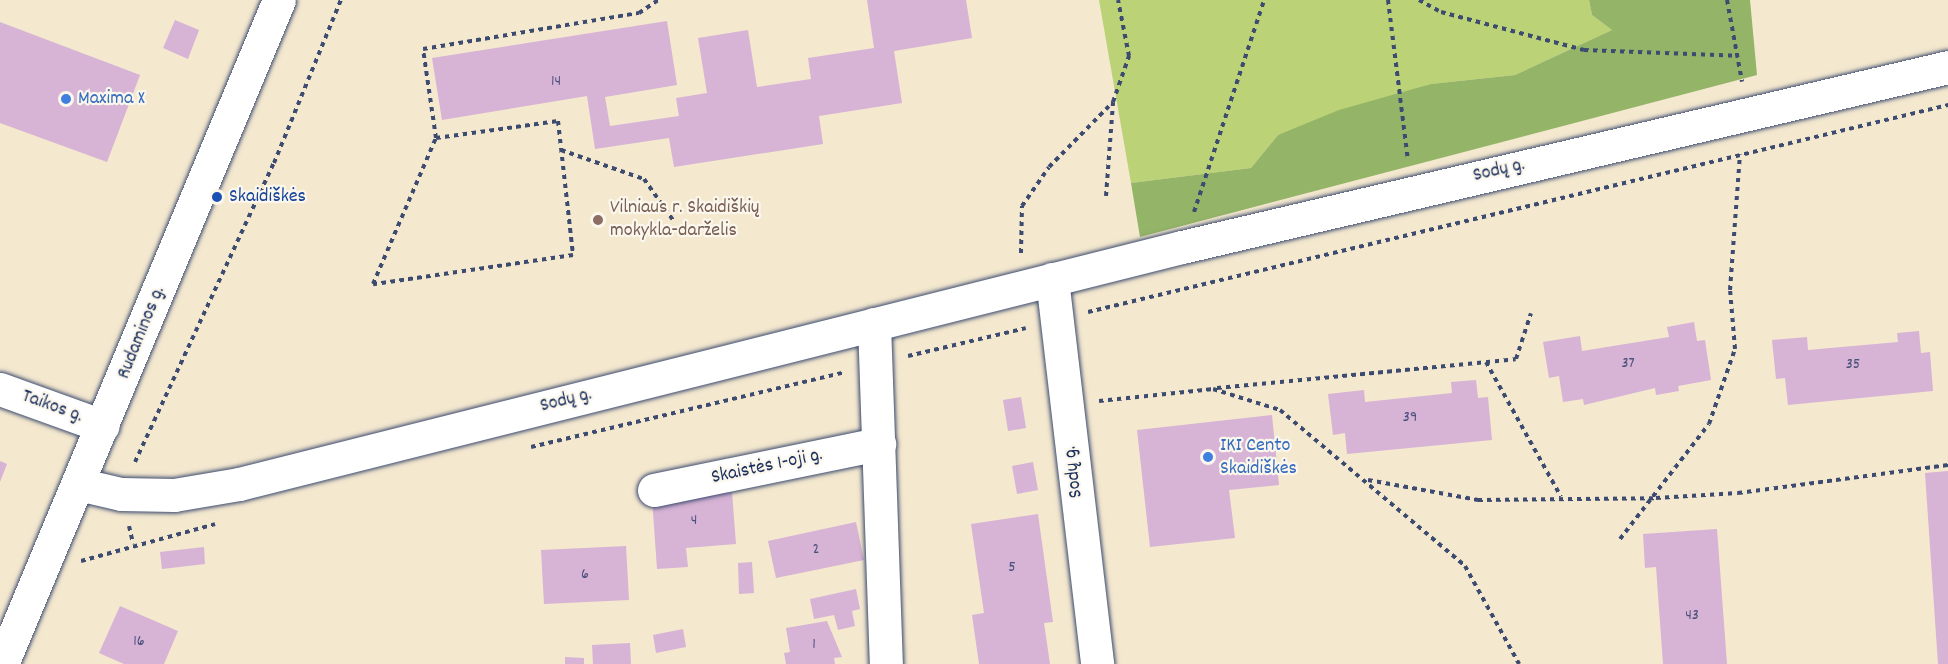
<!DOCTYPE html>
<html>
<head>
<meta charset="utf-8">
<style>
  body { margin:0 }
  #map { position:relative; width:1948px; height:664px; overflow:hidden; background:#f4e8cf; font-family:Dekko,sans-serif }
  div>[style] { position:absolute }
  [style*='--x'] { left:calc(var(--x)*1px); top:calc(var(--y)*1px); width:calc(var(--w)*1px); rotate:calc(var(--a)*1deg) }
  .green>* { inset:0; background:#bbd276 }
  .forest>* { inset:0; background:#94b467 }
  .building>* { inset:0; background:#d7b3d5 }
  .path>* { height:4px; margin-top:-2px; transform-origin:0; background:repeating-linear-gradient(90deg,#3c4b6f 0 4.5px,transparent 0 9px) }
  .roads { filter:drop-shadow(0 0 2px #3c4b6f) drop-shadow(0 0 2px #3c4b6f) }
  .street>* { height:33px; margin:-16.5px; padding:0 16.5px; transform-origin:16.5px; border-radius:16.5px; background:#fff }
  .primary>* { height:33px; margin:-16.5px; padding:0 16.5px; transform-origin:16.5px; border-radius:16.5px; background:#fff }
  .dots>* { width:16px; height:16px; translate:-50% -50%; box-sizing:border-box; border:3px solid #fbf7ec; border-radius:50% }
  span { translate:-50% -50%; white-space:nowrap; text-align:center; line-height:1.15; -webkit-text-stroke:4.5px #fbf7ec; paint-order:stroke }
  .number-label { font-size:16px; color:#4a507c }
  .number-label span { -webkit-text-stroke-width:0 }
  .shop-label { font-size:20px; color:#366cbe }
  .left { translate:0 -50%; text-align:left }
  .street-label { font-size:20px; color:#1b2f5e }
  .transit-label { font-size:20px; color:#164399 }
  .education-label { font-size:20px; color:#785e54 }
</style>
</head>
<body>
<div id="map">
  <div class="green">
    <i style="clip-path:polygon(1099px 0,1589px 0,1592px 15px,1612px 30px,1515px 75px,1431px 84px,1278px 135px,1251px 168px,1131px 183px)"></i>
  </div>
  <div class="forest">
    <i style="clip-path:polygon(1589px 0,1750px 0,1757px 75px,1140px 237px,1131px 183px,1251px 168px,1278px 135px,1339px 110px,1431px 84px,1515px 75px,1612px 30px,1592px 15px)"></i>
  </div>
  <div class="building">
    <i style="clip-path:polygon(867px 0,966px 0,972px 38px,894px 51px,902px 103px,819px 116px,823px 144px,674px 167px,669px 138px,595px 149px,587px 96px,442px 120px,432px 58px,667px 21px,677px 85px,605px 97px,610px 126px,679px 116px,676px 98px,707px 93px,698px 38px,748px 30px,757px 87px,811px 79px,808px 58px,874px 48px)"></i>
    <i style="clip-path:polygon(175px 20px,199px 30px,188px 59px,163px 48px)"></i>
    <i style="clip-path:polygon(0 22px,140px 75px,107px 162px,0 123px)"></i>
    <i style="clip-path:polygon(1694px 322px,1697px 341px,1705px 340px,1711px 380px,1678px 386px,1679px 391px,1656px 395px,1655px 388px,1584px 405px,1583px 399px,1563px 402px,1559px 376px,1549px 378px,1543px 342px,1580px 336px,1582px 351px,1669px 337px,1667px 327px)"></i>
    <i style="clip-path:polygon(1919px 331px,1921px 353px,1930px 352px,1933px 391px,1788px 405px,1785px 378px,1776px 379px,1772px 340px,1807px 337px,1808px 350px,1898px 342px,1897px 333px)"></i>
    <i style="clip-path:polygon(1476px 380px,1478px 398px,1488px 397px,1492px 440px,1347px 454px,1345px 433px,1333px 435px,1328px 394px,1364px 390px,1365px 402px,1452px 393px,1451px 382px)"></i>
    <i style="clip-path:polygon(1021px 397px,1026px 428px,1008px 431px,1003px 400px)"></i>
    <i style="clip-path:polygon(1272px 415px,1279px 485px,1229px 490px,1235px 538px,1150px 547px,1137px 430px)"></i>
    <i style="clip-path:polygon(0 461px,7px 464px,0 482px)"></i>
    <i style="clip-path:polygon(1033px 462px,1038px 490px,1017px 494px,1012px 466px)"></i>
    <i style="clip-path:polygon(1948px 471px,1948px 664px,1938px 664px,1925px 473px)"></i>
    <i style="clip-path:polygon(732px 492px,736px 544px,686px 548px,688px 567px,657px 569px,652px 498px)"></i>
    <i style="clip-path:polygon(1038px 514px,1053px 622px,1044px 623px,1050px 664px,979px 664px,972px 615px,984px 613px,971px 524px)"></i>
    <i style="clip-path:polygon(856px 522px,864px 560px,776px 578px,768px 541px)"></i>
    <i style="clip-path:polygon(1717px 529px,1727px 664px,1663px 664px,1656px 567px,1645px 568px,1643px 534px)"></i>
    <i style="clip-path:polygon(626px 546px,629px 600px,544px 604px,541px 550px)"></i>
    <i style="clip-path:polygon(204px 547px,205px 564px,162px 569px,160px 552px)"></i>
    <i style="clip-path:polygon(752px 562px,754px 593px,739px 594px,738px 563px)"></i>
    <i style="clip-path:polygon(856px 589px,860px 609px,852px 611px,855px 626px,838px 630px,834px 615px,814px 619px,810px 599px)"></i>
    <i style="clip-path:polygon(120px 606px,178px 631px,164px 664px,124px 664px,99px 653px)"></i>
    <i style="clip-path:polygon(827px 621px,842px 657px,834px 658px,835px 664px,786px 664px,784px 653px,790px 652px,786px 628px)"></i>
    <i style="clip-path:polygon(683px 629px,686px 647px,656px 653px,653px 635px)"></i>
    <i style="clip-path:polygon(630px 643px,631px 664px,593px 664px,592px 645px)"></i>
    <i style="clip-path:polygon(565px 657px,584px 658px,584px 664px,565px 664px)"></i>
  </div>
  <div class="path">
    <i style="--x:1388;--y:0;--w:161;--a:82.9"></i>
    <i style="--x:1419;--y:0;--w:25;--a:29"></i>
    <i style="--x:1441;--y:12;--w:148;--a:14.9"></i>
    <i style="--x:1584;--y:50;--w:153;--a:2.2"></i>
    <i style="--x:1727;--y:0;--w:83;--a:79.6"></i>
    <i style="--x:436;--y:138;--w:123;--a:-7.9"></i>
    <i style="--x:558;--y:121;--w:135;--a:83.6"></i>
    <i style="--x:573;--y:255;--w:202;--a:171.7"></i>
    <i style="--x:373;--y:284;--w:159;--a:-66.7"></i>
    <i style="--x:436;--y:138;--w:90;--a:-98.3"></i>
    <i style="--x:423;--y:49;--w:219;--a:-9.5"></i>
    <i style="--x:639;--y:13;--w:23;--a:-34"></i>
    <i style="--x:561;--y:150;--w:88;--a:19.3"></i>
    <i style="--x:644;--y:179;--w:50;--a:54.7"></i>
    <i style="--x:1106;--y:196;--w:94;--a:-85.7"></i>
    <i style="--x:1113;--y:102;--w:49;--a:-70.8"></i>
    <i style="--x:1129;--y:56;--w:57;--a:-101.1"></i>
    <i style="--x:1194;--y:212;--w:223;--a:-71.7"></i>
    <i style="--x:1021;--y:253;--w:47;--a:-88.8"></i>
    <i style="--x:1022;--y:206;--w:47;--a:-55.3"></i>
    <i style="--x:1049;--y:167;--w:91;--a:-45.4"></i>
    <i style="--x:1088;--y:312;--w:885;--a:-13.53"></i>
    <i style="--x:908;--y:356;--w:121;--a:-13.3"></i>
    <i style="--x:1486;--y:362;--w:154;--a:60.9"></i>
    <i style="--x:1217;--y:388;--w:300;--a:-5.5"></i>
    <i style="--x:1516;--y:359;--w:48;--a:-71.9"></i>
    <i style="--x:1099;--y:401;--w:115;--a:-6"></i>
    <i style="--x:1213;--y:389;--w:70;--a:17.4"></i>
    <i style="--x:1280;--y:410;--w:242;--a:40.1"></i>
    <i style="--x:1465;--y:566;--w:112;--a:61.1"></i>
    <i style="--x:531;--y:447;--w:323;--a:-13.4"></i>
    <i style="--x:135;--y:462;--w:330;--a:-65.1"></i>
    <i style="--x:274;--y:163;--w:176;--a:-67.7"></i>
    <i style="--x:1368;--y:480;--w:112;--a:10.3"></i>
    <i style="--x:1478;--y:500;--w:178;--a:-0.6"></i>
    <i style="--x:1656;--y:498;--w:82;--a:-3.5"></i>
    <i style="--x:1738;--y:493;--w:212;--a:-7.6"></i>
    <i style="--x:129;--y:526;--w:18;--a:77"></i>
    <i style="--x:1620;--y:539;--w:145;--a:-52.3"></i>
    <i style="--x:1709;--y:424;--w:79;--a:-70.9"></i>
    <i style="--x:1735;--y:349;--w:59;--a:-94.8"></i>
    <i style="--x:1730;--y:290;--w:136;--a:-85.8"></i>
    <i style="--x:81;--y:561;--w:139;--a:-15.4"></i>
  </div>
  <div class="roads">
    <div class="street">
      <i style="--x:1052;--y:279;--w:388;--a:83.3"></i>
      <i style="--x:874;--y:324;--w:340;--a:88"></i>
      <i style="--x:0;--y:389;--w:109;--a:19.8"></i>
      <i style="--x:78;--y:484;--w:44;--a:13.1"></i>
      <i style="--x:121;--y:494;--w:53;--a:1.1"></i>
      <i style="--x:174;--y:495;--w:66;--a:-9.6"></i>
      <i style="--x:239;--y:484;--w:972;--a:-14.11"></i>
      <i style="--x:1182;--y:247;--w:787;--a:-13.22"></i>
      <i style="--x:654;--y:490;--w:230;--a:-11.6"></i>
    </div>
    <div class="primary">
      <i style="--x:2;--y:664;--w:719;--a:-67.36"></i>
    </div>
  </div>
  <div class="dots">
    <i style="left:66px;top:99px;background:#3f7fe0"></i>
    <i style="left:217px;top:197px;background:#1a4fb4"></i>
    <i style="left:598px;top:220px;background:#8d6e63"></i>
    <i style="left:1208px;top:457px;background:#3f7fe0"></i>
  </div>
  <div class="number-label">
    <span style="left:556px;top:82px">14</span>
    <span style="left:1628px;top:364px">37</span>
    <span style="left:1853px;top:365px">35</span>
    <span style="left:1410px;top:418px">39</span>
    <span style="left:694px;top:521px">4</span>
    <span style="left:816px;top:550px">2</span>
    <span style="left:1012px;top:568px">5</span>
    <span style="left:585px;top:575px">6</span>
    <span style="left:1692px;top:616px">43</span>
    <span style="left:139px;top:642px">16</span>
    <span style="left:814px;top:645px">1</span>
  </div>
  <div class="shop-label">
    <span class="left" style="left:78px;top:99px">Maxima X</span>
    <span class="left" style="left:1220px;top:458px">IKI Cento<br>Skaidiškės</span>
  </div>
  <div class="street-label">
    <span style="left:1499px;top:171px;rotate:-13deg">Sodų g.</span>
    <span style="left:142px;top:333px;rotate:-68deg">Rudaminos g.</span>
    <span style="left:566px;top:401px;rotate:-14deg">Sodų g.</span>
    <span style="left:52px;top:407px;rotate:20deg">Taikos g.</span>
    <span style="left:767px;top:467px;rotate:-12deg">Skaistės 1-oji g.</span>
    <span style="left:1074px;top:472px;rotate:-97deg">Sodų g.</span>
  </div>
  <div class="transit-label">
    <span class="left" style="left:229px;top:197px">Skaidiškės</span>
  </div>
  <div class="education-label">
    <span class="left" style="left:610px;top:220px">Vilniaus r. Skaidiškių<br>mokykla-darželis</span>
  </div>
</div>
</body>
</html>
